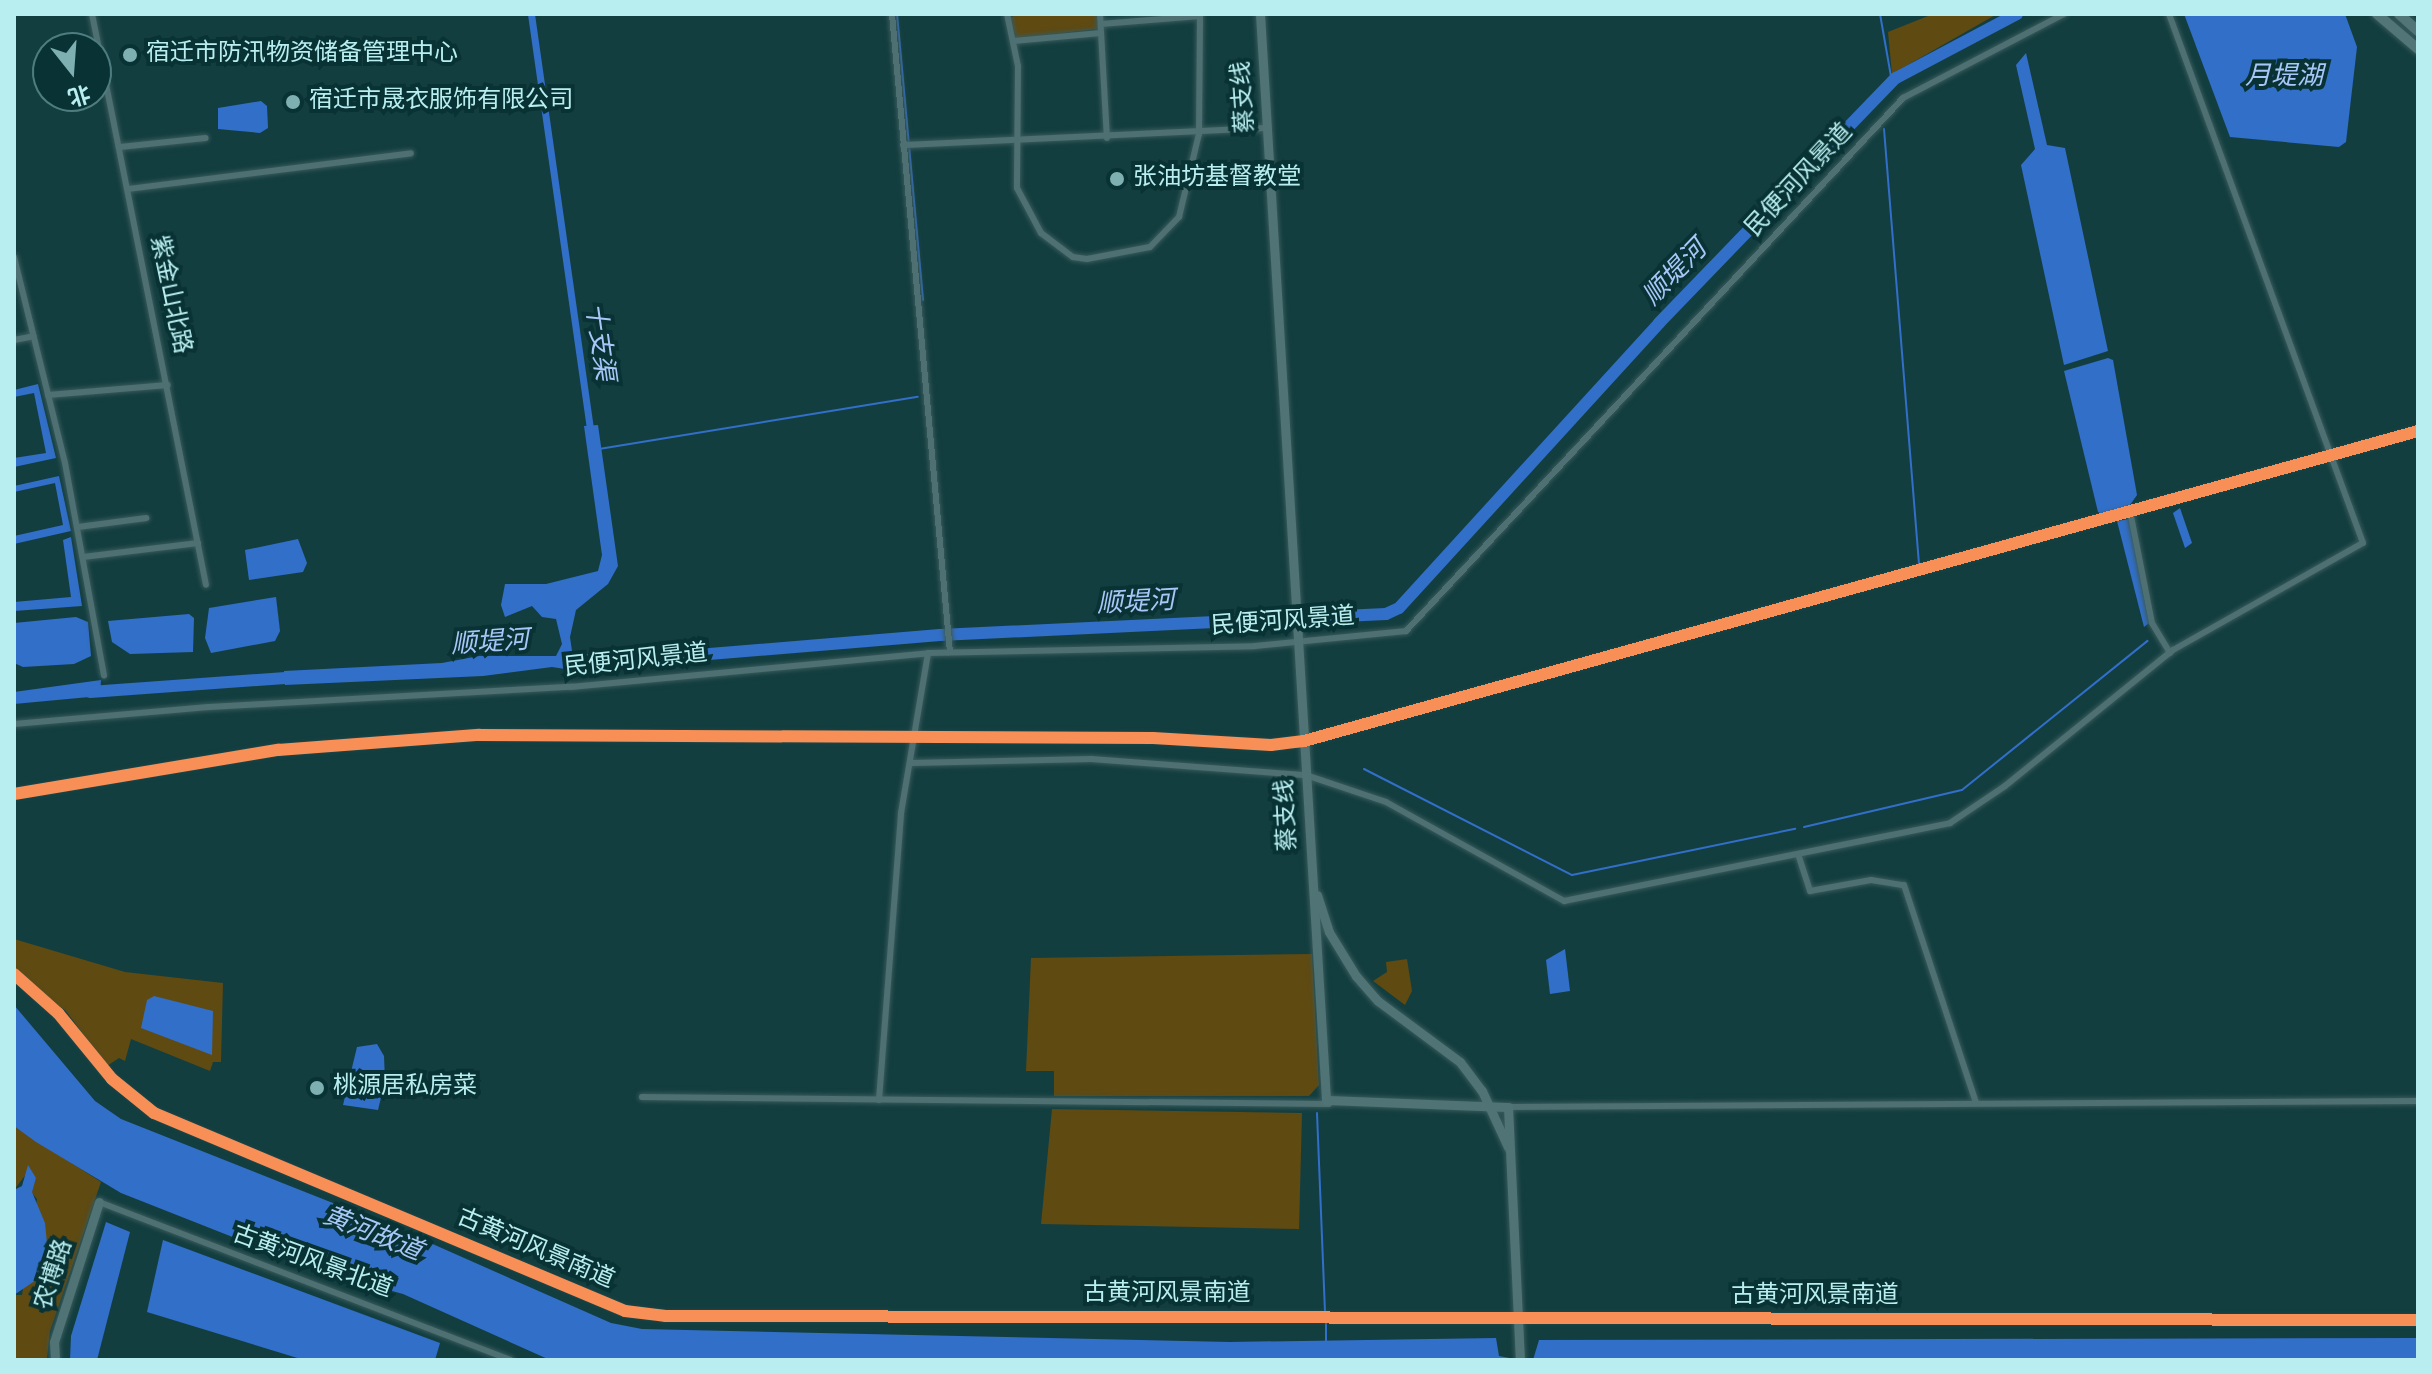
<!DOCTYPE html>
<html>
<head>
<meta charset="utf-8">
<style>
  body { margin:0 }
  #map { position:relative; width:2432px; height:1374px; overflow:hidden; background:#133e40; font-family:Overpass,"Noto Sans SC",sans-serif }
  div>[style] { position:absolute }
  [style*='--x'] { left:calc(var(--x)*1px); top:calc(var(--y)*1px); width:calc(var(--w)*1px); rotate:calc(var(--a)*1deg) }
  .green>* { inset:0; background:#5f4a12 }
  .water>* { inset:0; background:#326fc8 }
  .stream>* { height:2px; margin:-1px; padding:0 1px; transform-origin:1px; border-radius:1px; background:#326fc8 }
  .canal>* { height:7px; margin:-3.5px; padding:0 3.5px; transform-origin:3.5px; border-radius:3.5px; background:#326fc8 }
  .river>* { height:12px; margin:-6px; padding:0 6px; transform-origin:6px; border-radius:6px; background:#326fc8 }
  .roads { filter:drop-shadow(0 0 2px #395a5b) drop-shadow(0 0 2px #395a5b) }
  .street>* { height:6px; margin:-3px; padding:0 3px; transform-origin:3px; border-radius:3px; background:#4e7072 }
  .secondary>* { height:9px; margin:-4.5px; padding:0 4.5px; transform-origin:4.5px; border-radius:4.5px; background:#507475 }
  .primary>* { height:10px; margin:-5px; padding:0 5px; transform-origin:5px; border-radius:5px; background:#527678 }
  .cycleway>* { height:12px; margin:-6px; padding:0 6px; transform-origin:6px; border-radius:6px; background:#f78f57 }
  .dots>* { width:22px; height:22px; translate:-50% -50%; box-sizing:border-box; border:4px solid #083233; border-radius:50% }
  span { translate:-50% -50%; white-space:nowrap; text-align:center; line-height:1.15; -webkit-text-stroke:8px #083233; paint-order:stroke }
  .poi-label { font-size:24px; color:#b8eef0 }
  .left { translate:0 -50%; text-align:left }
  .street-label { font-size:24px; color:#b8eef0 }
  .water-label { font-size:26px; color:#a8c7f8; font-style:italic }
  .frame { position:absolute; inset:0; border:16px solid #b8eef0; pointer-events:none }
  .north { position:absolute; left:32px; top:32px; width:80px; height:80px; box-sizing:border-box; background:#083233; border:2px solid #4e7d7f; border-radius:50%; rotate:163deg; font-size:22px; font-weight:700; line-height:32px; text-align:center; color:#b8eef0 }
  .north::after { content:''; display:block; margin:auto; width:28px; height:36px; background:#7eb0b2; clip-path:polygon(50% 0,100% 100%,50% 72%,0 100%) }
</style>
</head>
<body>
<div id="map">
  <div class="green">
    <i style="clip-path:polygon(1018px 14px,1097px 14px,1098px 29px,1016px 38px,1010px 18px)"></i>
    <i style="clip-path:polygon(1933px 14px,1997px 14px,1892px 74px,1888px 32px)"></i>
    <i style="clip-path:polygon(14px 939px,125px 972px,223px 983px,221px 1062px,213px 1062px,210px 1071px,131px 1039px,125px 1061px,119px 1058px,107px 1066px,66px 1011px,14px 974px)"></i>
    <i style="clip-path:polygon(1312px 954px,1319px 1085px,1309px 1096px,1054px 1096px,1054px 1071px,1026px 1071px,1031px 958px)"></i>
    <i style="clip-path:polygon(1407px 959px,1412px 991px,1405px 1005px,1373px 981px,1387px 972px,1386px 962px)"></i>
    <i style="clip-path:polygon(1052px 1109px,1302px 1113px,1299px 1229px,1041px 1224px)"></i>
    <i style="clip-path:polygon(14px 1126px,101px 1182px,50px 1331px,47px 1358px,14px 1360px,14px 1295px,22px 1295px,37px 1199px,31px 1192px,36px 1178px,27px 1173px,14px 1190px)"></i>
  </div>
  <div class="water">
    <i style="clip-path:polygon(2184px 14px,2345px 14px,2357px 47px,2346px 142px,2339px 147px,2230px 137px)"></i>
    <i style="clip-path:polygon(2026px 53px,2047px 145px,2065px 148px,2108px 351px,2064px 365px,2021px 165px,2035px 149px,2016px 65px)"></i>
    <i style="clip-path:polygon(261px 101px,267px 106px,268px 128px,260px 133px,218px 129px,218px 108px)"></i>
    <i style="clip-path:polygon(2108px 358px,2113px 360px,2137px 495px,2130px 505px,2103px 514px,2098px 512px,2064px 371px)"></i>
    <i style="clip-path:polygon(38px 384px,56px 458px,14px 467px,14px 458px,46px 453px,34px 393px,14px 397px,14px 390px)"></i>
    <i style="clip-path:polygon(598px 425px,618px 566px,608px 584px,576px 610px,570px 637px,572px 651px,616px 660px,617px 668px,585px 672px,552px 667px,483px 676px,285px 685px,284px 671px,442px 663px,479px 656px,556px 656px,562px 644px,556px 619px,542px 617px,532px 606px,505px 617px,501px 605px,505px 584px,546px 584px,598px 571px,602px 555px,584px 426px)"></i>
    <i style="clip-path:polygon(59px 476px,71px 531px,14px 544px,14px 536px,63px 525px,55px 483px,14px 492px,14px 486px)"></i>
    <i style="clip-path:polygon(2180px 508px,2192px 543px,2185px 548px,2173px 513px)"></i>
    <i style="clip-path:polygon(2129px 519px,2149px 623px,2144px 627px,2117px 521px)"></i>
    <i style="clip-path:polygon(71px 537px,82px 606px,14px 611px,14px 602px,71px 597px,63px 540px)"></i>
    <i style="clip-path:polygon(298px 539px,307px 563px,303px 572px,249px 580px,245px 550px)"></i>
    <i style="clip-path:polygon(276px 597px,280px 631px,275px 641px,211px 653px,205px 638px,209px 608px)"></i>
    <i style="clip-path:polygon(189px 614px,194px 618px,193px 652px,130px 654px,112px 642px,108px 621px)"></i>
    <i style="clip-path:polygon(76px 617px,88px 622px,91px 656px,74px 664px,23px 667px,14px 663px,14px 623px)"></i>
    <i style="clip-path:polygon(101px 680px,100px 696px,14px 704px,14px 692px)"></i>
    <i style="clip-path:polygon(1565px 949px,1570px 991px,1550px 994px,1546px 960px)"></i>
    <i style="clip-path:polygon(154px 996px,213px 1011px,212px 1055px,141px 1028px,147px 1000px)"></i>
    <i style="clip-path:polygon(14px 1005px,95px 1101px,121px 1119px,401px 1230px,611px 1323px,642px 1329px,1230px 1342px,1496px 1338px,1499px 1356px,1520px 1360px,550px 1360px,403px 1294px,316px 1270px,121px 1193px,36px 1142px,14px 1126px)"></i>
    <i style="clip-path:polygon(377px 1044px,384px 1056px,385px 1081px,378px 1110px,343px 1105px,357px 1047px)"></i>
    <i style="clip-path:polygon(28px 1165px,36px 1178px,32px 1192px,45px 1223px,48px 1253px,42px 1276px,14px 1295px,14px 1190px,22px 1186px)"></i>
    <i style="clip-path:polygon(106px 1222px,130px 1232px,97px 1360px,70px 1360px,71px 1336px)"></i>
    <i style="clip-path:polygon(163px 1240px,440px 1343px,435px 1360px,304px 1360px,147px 1312px)"></i>
    <i style="clip-path:polygon(2418px 1338px,2418px 1360px,1533px 1360px,1539px 1340px)"></i>
  </div>
  <div class="stream">
    <i style="--x:897;--y:14;--w:287;--a:84.8"></i>
    <i style="--x:1880;--y:14;--w:69;--a:80"></i>
    <i style="--x:1884;--y:129;--w:436;--a:85.4"></i>
    <i style="--x:599;--y:449;--w:323;--a:-9.3"></i>
    <i style="--x:1364;--y:769;--w:233;--a:27"></i>
    <i style="--x:1572;--y:875;--w:228;--a:-11.7"></i>
    <i style="--x:1804;--y:827;--w:162;--a:-13.2"></i>
    <i style="--x:1962;--y:790;--w:238;--a:-38.8"></i>
    <i style="--x:1317;--y:1113;--w:200;--a:87.7"></i>
    <i style="--x:1326;--y:1323;--w:19;--a:90"></i>
  </div>
  <div class="canal">
    <i style="--x:531;--y:14;--w:424;--a:81.9"></i>
  </div>
  <div class="river">
    <i style="--x:600;--y:663;--w:341;--a:-4.7"></i>
    <i style="--x:940;--y:635;--w:446;--a:-2.7"></i>
    <i style="--x:1386;--y:614;--w:14;--a:-25"></i>
    <i style="--x:1399;--y:608;--w:386;--a:-47.6"></i>
    <i style="--x:1659;--y:323;--w:341;--a:-46"></i>
    <i style="--x:1896;--y:78;--w:137;--a:-27.9"></i>
    <i style="--x:90;--y:692;--w:210;--a:-4.1"></i>
  </div>
  <div class="roads">
    <div class="street">
      <i style="--x:92;--y:14;--w:582;--a:78.71"></i>
      <i style="--x:892;--y:14;--w:641;--a:84.81"></i>
      <i style="--x:1007;--y:14;--w:53;--a:78.1"></i>
      <i style="--x:1018;--y:66;--w:122;--a:90.5"></i>
      <i style="--x:1017;--y:188;--w:51;--a:61.9"></i>
      <i style="--x:1041;--y:233;--w:40;--a:37"></i>
      <i style="--x:1073;--y:257;--w:14;--a:8"></i>
      <i style="--x:1087;--y:259;--w:64;--a:-10.8"></i>
      <i style="--x:1150;--y:247;--w:42;--a:-46"></i>
      <i style="--x:1179;--y:217;--w:85;--a:-76.5"></i>
      <i style="--x:1199;--y:134;--w:120;--a:-89.5"></i>
      <i style="--x:1100;--y:14;--w:124;--a:86.8"></i>
      <i style="--x:1101;--y:24;--w:99;--a:-4.6"></i>
      <i style="--x:1013;--y:41;--w:88;--a:-5.2"></i>
      <i style="--x:903;--y:145;--w:364;--a:-2.7"></i>
      <i style="--x:120;--y:147;--w:86;--a:-6"></i>
      <i style="--x:128;--y:189;--w:285;--a:-7.2"></i>
      <i style="--x:14;--y:257;--w:212;--a:76.1"></i>
      <i style="--x:65;--y:463;--w:216;--a:79.6"></i>
      <i style="--x:14;--y:340;--w:20;--a:-11"></i>
      <i style="--x:48;--y:395;--w:120;--a:-4.8"></i>
      <i style="--x:2130;--y:511;--w:114;--a:78.9"></i>
      <i style="--x:2152;--y:623;--w:35;--a:59"></i>
      <i style="--x:78;--y:527;--w:69;--a:-7.5"></i>
      <i style="--x:83;--y:557;--w:116;--a:-6.9"></i>
      <i style="--x:14;--y:724;--w:195;--a:-5"></i>
      <i style="--x:208;--y:707;--w:364;--a:-3.2"></i>
      <i style="--x:571;--y:687;--w:359;--a:-5.4"></i>
      <i style="--x:928;--y:653;--w:327;--a:-1.2"></i>
      <i style="--x:1255;--y:646;--w:152;--a:-5.7"></i>
      <i style="--x:1406;--y:631;--w:729;--a:-47"></i>
      <i style="--x:1903;--y:98;--w:182;--a:-27.6"></i>
      <i style="--x:911;--y:763;--w:180;--a:-1.3"></i>
      <i style="--x:1091;--y:759;--w:216;--a:4.3"></i>
      <i style="--x:1306;--y:775;--w:84;--a:18.6"></i>
      <i style="--x:1386;--y:802;--w:204;--a:29.1"></i>
      <i style="--x:1564;--y:901;--w:394;--a:-11.4"></i>
      <i style="--x:1950;--y:823;--w:66;--a:-33.9"></i>
      <i style="--x:2005;--y:786;--w:216;--a:-39"></i>
      <i style="--x:2173;--y:650;--w:218;--a:-29.4"></i>
      <i style="--x:2363;--y:543;--w:563;--a:-110.14"></i>
      <i style="--x:14;--y:794;--w:268;--a:-9.5"></i>
      <i style="--x:278;--y:750;--w:202;--a:-4.3"></i>
      <i style="--x:479;--y:735;--w:674;--a:0.26"></i>
      <i style="--x:1153;--y:738;--w:118;--a:3.4"></i>
      <i style="--x:1271;--y:745;--w:33;--a:-7"></i>
      <i style="--x:1304;--y:741;--w:1156;--a:-15.55"></i>
      <i style="--x:1799;--y:857;--w:36;--a:72"></i>
      <i style="--x:1810;--y:891;--w:62;--a:-10.2"></i>
      <i style="--x:1871;--y:880;--w:33;--a:9"></i>
      <i style="--x:1904;--y:885;--w:230;--a:71.7"></i>
      <i style="--x:14;--y:974;--w:59;--a:41.6"></i>
      <i style="--x:58;--y:1013;--w:85;--a:50.7"></i>
      <i style="--x:112;--y:1079;--w:54;--a:39"></i>
      <i style="--x:154;--y:1113;--w:511;--a:22.8"></i>
      <i style="--x:625;--y:1311;--w:41;--a:7"></i>
      <i style="--x:666;--y:1316;--w:1752;--a:0.13"></i>
      <i style="--x:642;--y:1097;--w:687;--a:0.58"></i>
      <i style="--x:879;--y:1100;--w:288;--a:-85.6"></i>
      <i style="--x:901;--y:813;--w:162;--a:-80.4"></i>
      <i style="--x:1508;--y:1107;--w:910;--a:-0.38"></i>
      <i style="--x:99;--y:1202;--w:441;--a:21"></i>
    </div>
    <div class="secondary">
      <i style="--x:1260;--y:14;--w:1088;--a:86.52"></i>
      <i style="--x:1326;--y:1100;--w:182;--a:2.2"></i>
      <i style="--x:1508;--y:1107;--w:253;--a:87.3"></i>
      <i style="--x:1317;--y:895;--w:39;--a:72"></i>
      <i style="--x:1329;--y:932;--w:52;--a:58.5"></i>
      <i style="--x:1356;--y:976;--w:33;--a:49"></i>
      <i style="--x:1378;--y:1001;--w:102;--a:36.6"></i>
      <i style="--x:1460;--y:1062;--w:36;--a:53"></i>
      <i style="--x:1482;--y:1091;--w:62;--a:65.1"></i>
      <i style="--x:55;--y:1360;--w:18;--a:-93"></i>
      <i style="--x:54;--y:1342;--w:147;--a:-72.2"></i>
    </div>
    <div class="primary">
      <i style="--x:2377;--y:14;--w:54;--a:40.5"></i>
      <i style="--x:2399;--y:14;--w:25;--a:42"></i>
    </div>
  </div>
  <div class="cycleway">
    <i style="--x:14;--y:794;--w:268;--a:-9.5"></i>
    <i style="--x:278;--y:750;--w:202;--a:-4.3"></i>
    <i style="--x:479;--y:735;--w:674;--a:0.26"></i>
    <i style="--x:1153;--y:738;--w:118;--a:3.4"></i>
    <i style="--x:1271;--y:745;--w:33;--a:-7"></i>
    <i style="--x:1304;--y:741;--w:1156;--a:-15.55"></i>
    <i style="--x:14;--y:974;--w:59;--a:41.6"></i>
    <i style="--x:58;--y:1013;--w:85;--a:50.7"></i>
    <i style="--x:112;--y:1079;--w:54;--a:39"></i>
    <i style="--x:154;--y:1113;--w:511;--a:22.8"></i>
    <i style="--x:625;--y:1311;--w:41;--a:7"></i>
    <i style="--x:666;--y:1316;--w:1752;--a:0.13"></i>
  </div>
  <div class="dots">
    <i style="left:130px;top:55px;background:#7eb0b2"></i>
    <i style="left:293px;top:102px;background:#7eb0b2"></i>
    <i style="left:1117px;top:179px;background:#7eb0b2"></i>
    <i style="left:317px;top:1088px;background:#7eb0b2"></i>
  </div>
  <div class="poi-label">
    <span class="left" style="left:146px;top:55px">宿迁市防汛物资储备管理中心</span>
    <span class="left" style="left:309px;top:102px">宿迁市晟衣服饰有限公司</span>
    <span class="left" style="left:1133px;top:179px">张油坊基督教堂</span>
    <span class="left" style="left:333px;top:1088px">桃源居私房菜</span>
  </div>
  <div class="street-label">
    <span style="left:1245px;top:97px;rotate:-94deg">蔡支线</span>
    <span style="left:1800px;top:181px;rotate:-47deg">民便河风景道</span>
    <span style="left:169px;top:295px;rotate:78deg">紫金山北路</span>
    <span style="left:1283px;top:623px;rotate:-4deg">民便河风景道</span>
    <span style="left:636px;top:662px;rotate:-6deg">民便河风景道</span>
    <span style="left:1288px;top:815px;rotate:-93deg">蔡支线</span>
    <span style="left:535px;top:1250px;rotate:23deg">古黄河风景南道</span>
    <span style="left:312px;top:1263px;rotate:20deg">古黄河风景北道</span>
    <span style="left:55px;top:1275px;rotate:-72deg">农博路</span>
    <span style="left:1167px;top:1295px">古黄河风景南道</span>
    <span style="left:1815px;top:1297px">古黄河风景南道</span>
  </div>
  <div class="water-label">
    <span style="left:2284px;top:78px">月堤湖</span>
    <span style="left:1676px;top:274px;rotate:-46deg">顺堤河</span>
    <span style="left:598px;top:342px;rotate:82deg">十支渠</span>
    <span style="left:1136px;top:604px;rotate:-3deg">顺堤河</span>
    <span style="left:490px;top:644px;rotate:-4deg">顺堤河</span>
    <span style="left:372px;top:1235px;rotate:22deg">黄河故道</span>
  </div>
  <div class="frame"></div>
  <div class="north">北</div>
</div>
</body>
</html>
